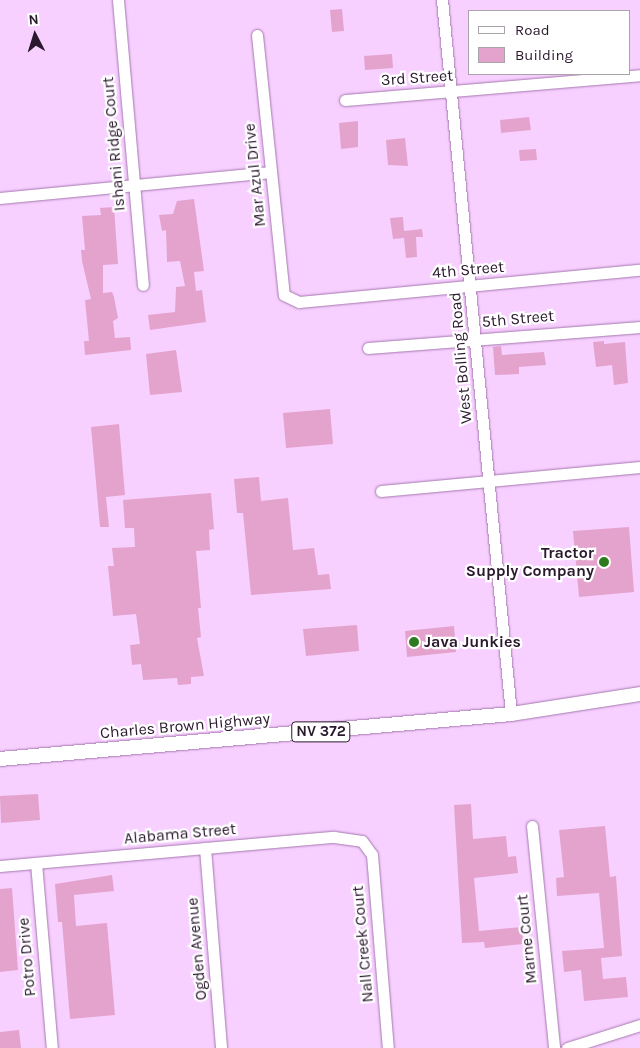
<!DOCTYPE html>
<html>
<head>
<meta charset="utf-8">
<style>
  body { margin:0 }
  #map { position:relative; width:640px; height:1048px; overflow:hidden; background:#f7d0ff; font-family:Karla,sans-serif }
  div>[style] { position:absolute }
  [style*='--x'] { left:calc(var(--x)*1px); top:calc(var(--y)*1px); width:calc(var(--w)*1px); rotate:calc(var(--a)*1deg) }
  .building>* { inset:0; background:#e4a3cd }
  .roads { filter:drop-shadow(0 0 1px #a577ae) drop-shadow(0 0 1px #a577ae) }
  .minor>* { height:11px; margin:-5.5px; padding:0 5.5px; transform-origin:5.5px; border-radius:5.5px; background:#fff }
  .major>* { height:14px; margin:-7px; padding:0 7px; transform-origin:7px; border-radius:7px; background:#fff }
  .dots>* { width:14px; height:14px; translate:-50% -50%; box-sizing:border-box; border:2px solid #fff; border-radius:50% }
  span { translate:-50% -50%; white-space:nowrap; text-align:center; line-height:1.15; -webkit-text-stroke:4.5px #fff; paint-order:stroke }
  .shield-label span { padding:1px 4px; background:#fff; border:1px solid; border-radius:4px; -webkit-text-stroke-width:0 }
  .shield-label { font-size:15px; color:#2a182d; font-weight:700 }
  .street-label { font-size:16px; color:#2a182d }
  .poi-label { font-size:16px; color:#2a182d; font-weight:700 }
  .right { translate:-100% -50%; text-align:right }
  .left { translate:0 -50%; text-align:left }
  .legend { position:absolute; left:468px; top:10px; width:162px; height:65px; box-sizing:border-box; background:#fff; border:1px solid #aaa3ab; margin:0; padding:6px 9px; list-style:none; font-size:15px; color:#2a182d }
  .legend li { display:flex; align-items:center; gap:10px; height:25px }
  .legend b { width:25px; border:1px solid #aaa3ab }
  .north { position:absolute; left:10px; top:10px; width:50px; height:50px; -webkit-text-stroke:4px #fff; paint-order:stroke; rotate:355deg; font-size:14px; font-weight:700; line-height:20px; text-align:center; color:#2a182d }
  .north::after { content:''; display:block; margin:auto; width:18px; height:22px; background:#2a182d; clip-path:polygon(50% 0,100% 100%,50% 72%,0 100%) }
</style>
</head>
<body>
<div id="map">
  <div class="building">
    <i style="clip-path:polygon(342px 9px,344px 31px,332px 32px,330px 10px)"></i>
    <i style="clip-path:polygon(392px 54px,393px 68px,365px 70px,364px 56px)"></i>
    <i style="clip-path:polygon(529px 117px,531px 130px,501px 133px,500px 120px)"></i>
    <i style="clip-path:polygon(358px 121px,358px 147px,341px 149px,339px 123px)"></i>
    <i style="clip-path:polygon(405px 138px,408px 166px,388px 165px,386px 140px)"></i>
    <i style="clip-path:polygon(536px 149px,537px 160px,520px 161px,519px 150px)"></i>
    <i style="clip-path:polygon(194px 199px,204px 271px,194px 272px,196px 291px,202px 290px,206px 322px,150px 330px,148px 315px,175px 312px,176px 287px,185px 286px,180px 261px,167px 262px,166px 230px,162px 231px,159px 215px,173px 214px,177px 201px)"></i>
    <i style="clip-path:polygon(114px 207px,118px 264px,103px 265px,103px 293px,112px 292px,114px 297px,118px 318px,113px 321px,115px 338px,130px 337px,131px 350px,85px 355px,84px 341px,89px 341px,85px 300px,91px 299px,82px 261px,81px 250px,85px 250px,82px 216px,101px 215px,100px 208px)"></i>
    <i style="clip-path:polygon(403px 217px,404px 231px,422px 229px,423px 237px,416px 237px,417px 257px,406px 258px,404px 238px,393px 239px,390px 218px)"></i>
    <i style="clip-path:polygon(604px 341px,604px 344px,625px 342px,628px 383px,614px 385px,612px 365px,596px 367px,593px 342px)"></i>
    <i style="clip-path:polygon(501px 346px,502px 355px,544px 352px,546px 365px,519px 367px,519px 374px,495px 375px,493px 347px)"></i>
    <i style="clip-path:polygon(176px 350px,182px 392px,150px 395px,146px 354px)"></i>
    <i style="clip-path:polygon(330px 409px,333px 444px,286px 448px,283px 413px)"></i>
    <i style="clip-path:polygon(119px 424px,125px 495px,106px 497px,109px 527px,100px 527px,91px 427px)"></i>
    <i style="clip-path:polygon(259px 477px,261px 501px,288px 498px,293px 550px,314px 548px,318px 575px,329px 574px,331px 589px,251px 595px,243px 513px,237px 513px,234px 479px)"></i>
    <i style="clip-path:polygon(211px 493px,214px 529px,209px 530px,210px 550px,196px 551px,201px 608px,198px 608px,201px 637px,197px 638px,204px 676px,191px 677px,191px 684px,178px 685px,177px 678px,143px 680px,141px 664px,132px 665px,130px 645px,140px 644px,136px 614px,113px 616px,108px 566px,114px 566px,112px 548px,135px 547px,134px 528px,125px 528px,123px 500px)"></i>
    <i style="clip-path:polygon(629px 527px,634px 592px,579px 597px,573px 531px)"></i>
    <i style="clip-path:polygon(357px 625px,359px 651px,306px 656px,303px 629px)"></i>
    <i style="clip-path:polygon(454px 626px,456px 652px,407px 657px,405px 631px)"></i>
    <i style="clip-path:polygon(38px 794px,40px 820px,1px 823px,0 796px)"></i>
    <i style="clip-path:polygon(471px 804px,473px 839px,506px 836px,508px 857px,516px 856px,518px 873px,474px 878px,479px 931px,522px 927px,523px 944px,485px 948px,484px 942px,462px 943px,454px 805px)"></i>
    <i style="clip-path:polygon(605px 826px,610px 877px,616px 876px,622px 956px,601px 958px,603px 979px,626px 977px,628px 997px,584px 1001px,581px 970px,564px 972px,562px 951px,604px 948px,599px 893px,557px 896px,556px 878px,564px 877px,559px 830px)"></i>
    <i style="clip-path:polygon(112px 875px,114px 891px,74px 895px,76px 926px,107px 923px,115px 1015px,70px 1019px,62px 922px,58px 922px,55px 884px)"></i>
    <i style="clip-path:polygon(12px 888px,18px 970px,0 972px,0 889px)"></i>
    <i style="clip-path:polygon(19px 1030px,21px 1048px,0 1048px,0 1032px)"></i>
  </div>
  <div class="roads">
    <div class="minor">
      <i style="--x:118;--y:0;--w:286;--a:85"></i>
      <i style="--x:442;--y:0;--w:717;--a:84.48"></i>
      <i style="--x:257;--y:35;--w:261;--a:84.1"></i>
      <i style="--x:284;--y:295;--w:17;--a:25"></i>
      <i style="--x:299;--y:302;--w:342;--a:-5.4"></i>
      <i style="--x:345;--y:100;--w:296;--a:-4.8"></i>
      <i style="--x:0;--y:198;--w:272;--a:-5.5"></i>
      <i style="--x:368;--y:348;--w:273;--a:-4.4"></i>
      <i style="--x:381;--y:491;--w:260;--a:-5.3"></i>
      <i style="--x:532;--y:826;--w:223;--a:84.3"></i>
      <i style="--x:205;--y:848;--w:201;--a:85.4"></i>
      <i style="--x:36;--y:863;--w:186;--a:85.1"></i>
      <i style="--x:0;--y:866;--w:335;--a:-5"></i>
      <i style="--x:334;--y:837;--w:28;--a:8"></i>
      <i style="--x:362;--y:841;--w:17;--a:54"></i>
      <i style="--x:372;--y:855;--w:194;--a:85.3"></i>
      <i style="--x:567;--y:1048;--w:77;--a:-17.5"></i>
    </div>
    <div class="major">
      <i style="--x:0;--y:759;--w:513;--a:-5.03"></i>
      <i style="--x:511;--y:714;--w:131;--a:-8.8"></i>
    </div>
  </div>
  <div class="dots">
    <i style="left:604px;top:562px;background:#2f7a21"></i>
    <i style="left:414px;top:642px;background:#2f7a21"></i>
  </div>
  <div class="shield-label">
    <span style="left:321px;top:732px">NV 372</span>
  </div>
  <div class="street-label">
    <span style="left:417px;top:78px;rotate:-4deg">3rd Street</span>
    <span style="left:114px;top:144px;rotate:-95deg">Ishani Ridge Court</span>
    <span style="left:255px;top:175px;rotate:-96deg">Mar Azul Drive</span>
    <span style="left:468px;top:270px;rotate:-5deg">4th Street</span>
    <span style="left:518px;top:319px;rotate:-5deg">5th Street</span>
    <span style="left:461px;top:358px;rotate:-95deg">West Bolling Road</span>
    <span style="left:185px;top:726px;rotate:-5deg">Charles Brown Highway</span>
    <span style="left:180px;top:834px;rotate:-5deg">Alabama Street</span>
    <span style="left:527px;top:939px;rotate:-96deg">Marne Court</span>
    <span style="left:363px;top:944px;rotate:-95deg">Nall Creek Court</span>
    <span style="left:197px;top:949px;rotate:-95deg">Ogden Avenue</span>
    <span style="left:27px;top:957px;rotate:-95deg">Potro Drive</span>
  </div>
  <div class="poi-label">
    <span class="right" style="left:594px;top:562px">Tractor<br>Supply Company</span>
    <span class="left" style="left:424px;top:642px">Java Junkies</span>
  </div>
  <ul class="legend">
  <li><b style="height:6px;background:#fff"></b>Road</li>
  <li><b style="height:14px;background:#e4a3cd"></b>Building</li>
  </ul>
  <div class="north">N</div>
</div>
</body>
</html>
